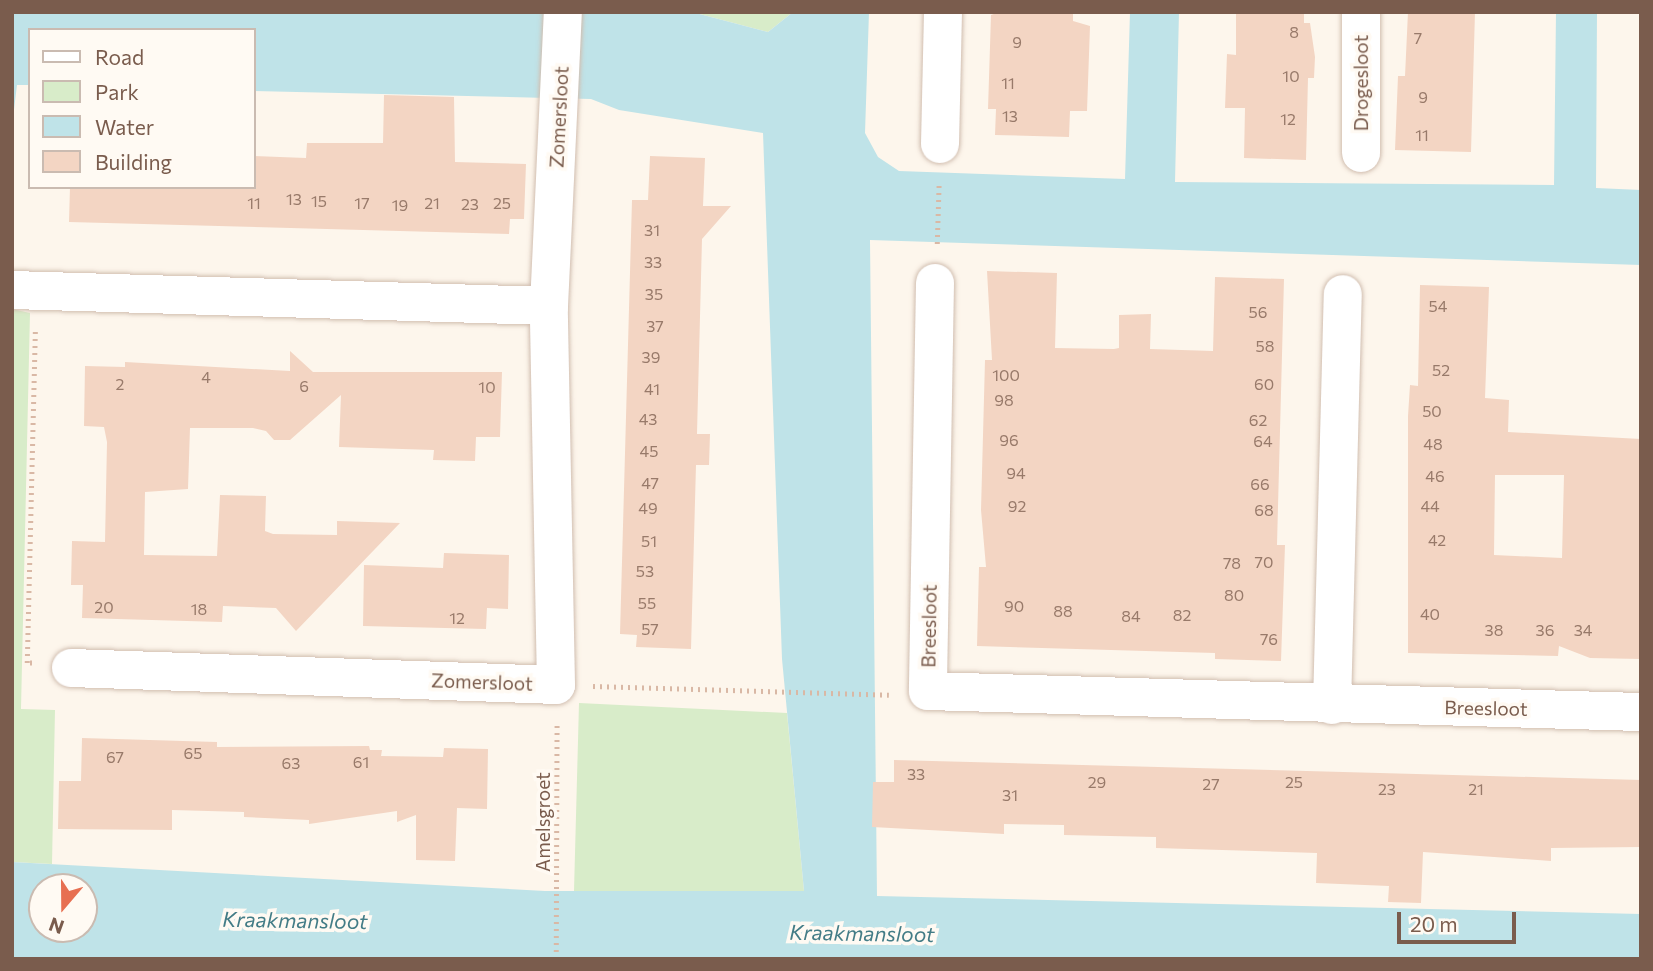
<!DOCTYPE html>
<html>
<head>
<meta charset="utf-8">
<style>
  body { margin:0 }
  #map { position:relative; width:1653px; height:971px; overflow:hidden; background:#fdf6ec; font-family:Commissioner,sans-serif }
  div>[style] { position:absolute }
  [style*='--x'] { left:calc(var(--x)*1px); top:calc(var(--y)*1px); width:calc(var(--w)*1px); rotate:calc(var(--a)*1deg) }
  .green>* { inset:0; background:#d8ecc9 }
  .water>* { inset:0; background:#bfe3e8 }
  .building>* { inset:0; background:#f3d5c3 }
  .path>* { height:4.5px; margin-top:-2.25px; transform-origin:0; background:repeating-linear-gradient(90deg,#d9b8a5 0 2px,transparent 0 7px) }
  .roads { filter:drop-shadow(0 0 2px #d1beb0) drop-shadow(0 0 2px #d1beb0) }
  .minor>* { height:38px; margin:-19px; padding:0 19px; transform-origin:19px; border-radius:19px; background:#fff }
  span { translate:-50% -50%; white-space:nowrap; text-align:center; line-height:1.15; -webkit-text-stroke:7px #fffaf3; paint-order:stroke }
  .number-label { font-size:16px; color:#987a6a }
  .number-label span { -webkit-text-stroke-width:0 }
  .street-label { font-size:19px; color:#7a5c4d }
  .water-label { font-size:21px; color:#437c86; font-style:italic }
  .frame { position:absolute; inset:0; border:14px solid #7a5c4d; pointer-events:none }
  .legend { position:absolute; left:28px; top:28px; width:228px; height:161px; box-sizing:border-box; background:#fffaf3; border:2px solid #cabbb1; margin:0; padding:9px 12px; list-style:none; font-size:21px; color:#7a5c4d }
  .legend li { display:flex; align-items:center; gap:14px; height:35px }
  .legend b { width:35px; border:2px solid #cabbb1 }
  .north { position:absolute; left:28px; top:873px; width:70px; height:70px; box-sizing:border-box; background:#fffaf3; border:2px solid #cabbb1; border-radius:50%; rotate:200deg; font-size:19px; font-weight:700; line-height:28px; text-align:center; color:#7a5c4d }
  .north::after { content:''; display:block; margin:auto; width:24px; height:32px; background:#e76f51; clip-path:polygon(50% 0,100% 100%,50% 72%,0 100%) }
  .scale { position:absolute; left:1397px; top:912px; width:119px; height:32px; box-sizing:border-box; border:4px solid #7a5c4d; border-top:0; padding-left:9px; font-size:21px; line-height:24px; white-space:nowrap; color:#7a5c4d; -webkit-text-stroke:5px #fffaf3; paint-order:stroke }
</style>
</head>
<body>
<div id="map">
  <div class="green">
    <i style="clip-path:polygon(692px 12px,793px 12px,768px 32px)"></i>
    <i style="clip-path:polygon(12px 309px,30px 313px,21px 709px,55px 710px,52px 864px,12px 862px)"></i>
    <i style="clip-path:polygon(579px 703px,787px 713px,804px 891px,574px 891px)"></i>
  </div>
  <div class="water">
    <i style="clip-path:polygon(evenodd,12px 12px,692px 12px,768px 32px,793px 12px,869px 12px,865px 133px,878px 157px,899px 171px,1125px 179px,1130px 12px,1179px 12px,1175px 182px,1554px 185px,1556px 12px,1597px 12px,1596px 188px,1641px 190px,1641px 265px,870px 240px,877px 896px,1641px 914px,1641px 959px,12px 959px,12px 862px,545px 891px,804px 891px,782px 659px,763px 133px,619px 110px,591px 99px,254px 91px,254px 30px,30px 30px,30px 85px,17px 85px,12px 126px,12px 12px,42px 887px,84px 887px,84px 929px,42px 929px,42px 887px)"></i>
  </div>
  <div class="building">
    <i style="clip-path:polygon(999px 12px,1073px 12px,1073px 21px,1090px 26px,1087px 111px,1070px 111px,1069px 137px,995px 135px,996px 109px,988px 109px,991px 15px)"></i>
    <i style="clip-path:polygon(1236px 12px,1304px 12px,1304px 23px,1310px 23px,1315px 57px,1314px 78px,1308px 78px,1306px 160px,1244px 158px,1245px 108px,1225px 108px,1227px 54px,1236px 55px)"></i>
    <i style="clip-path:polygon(1408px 12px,1475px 12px,1471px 152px,1395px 150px,1398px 76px,1405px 76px)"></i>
    <i style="clip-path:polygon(384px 95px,454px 97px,455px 162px,526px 164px,524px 219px,510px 219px,509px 234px,69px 222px,70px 187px,254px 187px,254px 156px,306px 158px,307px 143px,383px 143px)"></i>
    <i style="clip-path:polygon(650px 156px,705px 158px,703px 206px,731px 206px,702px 239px,697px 434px,710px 434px,709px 465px,696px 465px,691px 649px,636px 647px,637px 635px,620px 634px,632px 200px,648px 200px)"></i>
    <i style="clip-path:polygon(987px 271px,1057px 273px,1055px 348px,1114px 349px,1119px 348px,1119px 315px,1151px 314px,1150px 349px,1213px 351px,1215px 277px,1284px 279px,1277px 545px,1285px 545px,1281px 661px,1215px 659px,1215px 653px,977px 646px,979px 567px,986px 567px,981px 510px,985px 360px,992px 360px)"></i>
    <i style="clip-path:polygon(evenodd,1420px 285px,1489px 287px,1485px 398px,1509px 400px,1508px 432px,1641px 439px,1641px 659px,1590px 658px,1559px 646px,1558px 656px,1408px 653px,1408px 416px,1410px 385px,1418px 386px,1420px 285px,1495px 475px,1564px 475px,1562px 558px,1494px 555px,1495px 475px)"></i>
    <i style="clip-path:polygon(290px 351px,313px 372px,502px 372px,500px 437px,476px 437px,475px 461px,433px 460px,434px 450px,339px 447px,341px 395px,290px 440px,274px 440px,266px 431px,253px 428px,190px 428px,188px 489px,145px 492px,144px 555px,217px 556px,220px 495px,266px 496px,265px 531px,273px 534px,337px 535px,337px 521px,400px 523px,296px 631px,276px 608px,223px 606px,222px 622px,82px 618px,83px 585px,71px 585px,72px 541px,105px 542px,107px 442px,104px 427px,84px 426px,85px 366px,125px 367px,125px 362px,290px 371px)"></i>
    <i style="clip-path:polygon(444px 553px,509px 555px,508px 609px,487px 608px,486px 629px,363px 626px,364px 565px,443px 568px)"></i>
    <i style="clip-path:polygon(82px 738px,217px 742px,217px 747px,369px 746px,370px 750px,382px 750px,381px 756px,443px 757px,444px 748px,488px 749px,487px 809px,457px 808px,455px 861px,416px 860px,416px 815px,397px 822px,397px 811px,309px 824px,309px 820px,244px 817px,244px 812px,172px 810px,172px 830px,58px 829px,59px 781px,81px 781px)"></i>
    <i style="clip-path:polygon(894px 760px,1641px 780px,1641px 847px,1551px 848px,1551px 861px,1423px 852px,1421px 903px,1388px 902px,1389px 886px,1316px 883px,1317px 853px,1156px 848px,1156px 837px,1064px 835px,1064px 825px,1004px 824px,1004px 834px,872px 827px,873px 782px,894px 782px)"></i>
  </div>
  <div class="path">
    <i style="--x:937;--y:244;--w:62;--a:-88.2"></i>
    <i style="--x:32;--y:663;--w:5;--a:180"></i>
    <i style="--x:27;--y:663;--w:332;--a:-88.6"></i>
    <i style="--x:593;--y:686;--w:296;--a:1.7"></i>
    <i style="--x:556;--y:959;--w:236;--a:-89.8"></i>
  </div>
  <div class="roads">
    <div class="minor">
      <i style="--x:1361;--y:12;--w:141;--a:90"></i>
      <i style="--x:940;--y:144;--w:132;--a:-88.7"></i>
      <i style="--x:935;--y:283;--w:408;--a:91"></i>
      <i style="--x:928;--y:691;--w:713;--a:1.69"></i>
      <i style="--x:12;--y:290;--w:537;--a:1.71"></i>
      <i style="--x:71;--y:668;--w:485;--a:2"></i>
      <i style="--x:556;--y:685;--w:379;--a:-91.1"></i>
      <i style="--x:549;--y:306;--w:294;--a:-87.3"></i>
      <i style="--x:1332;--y:705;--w:411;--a:-88.5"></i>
    </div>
  </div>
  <div class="number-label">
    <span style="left:1294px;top:32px">8</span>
    <span style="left:1418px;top:38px">7</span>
    <span style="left:1017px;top:42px">9</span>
    <span style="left:1291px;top:76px">10</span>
    <span style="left:1008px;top:83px">11</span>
    <span style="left:1423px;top:97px">9</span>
    <span style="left:1010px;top:116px">13</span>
    <span style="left:1288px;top:119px">12</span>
    <span style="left:1422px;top:135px">11</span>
    <span style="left:294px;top:199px">13</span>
    <span style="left:319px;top:201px">15</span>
    <span style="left:254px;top:203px">11</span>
    <span style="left:362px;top:203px">17</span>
    <span style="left:432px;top:203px">21</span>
    <span style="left:502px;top:203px">25</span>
    <span style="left:470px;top:204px">23</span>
    <span style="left:400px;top:205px">19</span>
    <span style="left:652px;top:230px">31</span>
    <span style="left:653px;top:262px">33</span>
    <span style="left:654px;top:294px">35</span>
    <span style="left:1438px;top:306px">54</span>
    <span style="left:1258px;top:312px">56</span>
    <span style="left:655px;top:326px">37</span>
    <span style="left:1265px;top:346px">58</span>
    <span style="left:651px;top:357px">39</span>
    <span style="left:1441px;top:370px">52</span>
    <span style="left:1006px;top:375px">100</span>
    <span style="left:206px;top:377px">4</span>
    <span style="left:120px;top:384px">2</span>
    <span style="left:1264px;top:384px">60</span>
    <span style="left:304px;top:386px">6</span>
    <span style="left:487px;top:387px">10</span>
    <span style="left:652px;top:389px">41</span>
    <span style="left:1004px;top:400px">98</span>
    <span style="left:1432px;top:411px">50</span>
    <span style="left:648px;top:419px">43</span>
    <span style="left:1258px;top:420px">62</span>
    <span style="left:1009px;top:440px">96</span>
    <span style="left:1263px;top:441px">64</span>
    <span style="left:1433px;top:444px">48</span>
    <span style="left:649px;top:451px">45</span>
    <span style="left:1016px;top:473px">94</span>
    <span style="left:1435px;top:476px">46</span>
    <span style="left:650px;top:483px">47</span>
    <span style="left:1260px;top:484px">66</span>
    <span style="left:1017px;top:506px">92</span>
    <span style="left:1430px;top:506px">44</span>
    <span style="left:648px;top:508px">49</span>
    <span style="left:1264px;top:510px">68</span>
    <span style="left:1437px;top:540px">42</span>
    <span style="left:649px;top:541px">51</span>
    <span style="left:1264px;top:562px">70</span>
    <span style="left:1232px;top:563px">78</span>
    <span style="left:645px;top:571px">53</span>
    <span style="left:1234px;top:595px">80</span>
    <span style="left:647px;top:603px">55</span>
    <span style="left:1014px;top:606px">90</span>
    <span style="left:104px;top:607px">20</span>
    <span style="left:199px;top:609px">18</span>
    <span style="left:1063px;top:611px">88</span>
    <span style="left:1430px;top:614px">40</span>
    <span style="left:1182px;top:615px">82</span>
    <span style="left:1131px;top:616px">84</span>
    <span style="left:457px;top:618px">12</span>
    <span style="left:650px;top:629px">57</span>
    <span style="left:1494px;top:630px">38</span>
    <span style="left:1545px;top:630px">36</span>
    <span style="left:1583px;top:630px">34</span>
    <span style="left:1269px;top:639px">76</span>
    <span style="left:193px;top:753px">65</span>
    <span style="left:115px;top:757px">67</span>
    <span style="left:361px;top:762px">61</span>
    <span style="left:291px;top:763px">63</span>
    <span style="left:916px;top:774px">33</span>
    <span style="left:1097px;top:782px">29</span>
    <span style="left:1294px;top:782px">25</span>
    <span style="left:1211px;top:784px">27</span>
    <span style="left:1387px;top:789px">23</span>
    <span style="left:1476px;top:789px">21</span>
    <span style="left:1010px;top:795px">31</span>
  </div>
  <div class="street-label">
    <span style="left:1361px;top:83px;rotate:-90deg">Drogesloot</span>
    <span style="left:559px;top:117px;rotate:-87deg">Zomersloot</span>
    <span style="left:929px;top:626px;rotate:-89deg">Breesloot</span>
    <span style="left:482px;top:682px;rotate:2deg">Zomersloot</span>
    <span style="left:1486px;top:708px;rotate:1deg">Breesloot</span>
    <span style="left:543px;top:822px;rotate:-90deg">Amelsgroet</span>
  </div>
  <div class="water-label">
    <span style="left:295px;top:920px;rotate:1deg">Kraakmansloot</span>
    <span style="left:862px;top:933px;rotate:1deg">Kraakmansloot</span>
  </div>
  <div class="frame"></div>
  <ul class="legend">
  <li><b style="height:9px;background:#fff"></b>Road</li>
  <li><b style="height:19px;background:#d8ecc9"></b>Park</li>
  <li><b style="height:19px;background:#bfe3e8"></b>Water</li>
  <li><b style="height:19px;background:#f3d5c3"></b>Building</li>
  </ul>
  <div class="north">N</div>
  <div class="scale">20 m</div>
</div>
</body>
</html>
